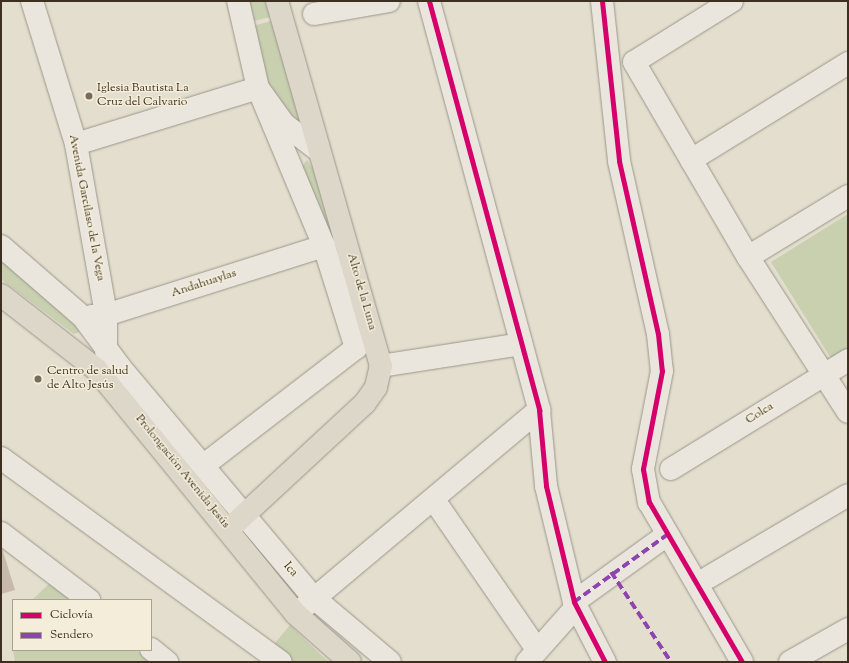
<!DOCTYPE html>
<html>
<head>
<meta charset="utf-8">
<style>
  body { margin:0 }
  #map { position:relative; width:849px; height:663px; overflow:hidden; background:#e3decd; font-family:"Sorts Mill Goudy",serif }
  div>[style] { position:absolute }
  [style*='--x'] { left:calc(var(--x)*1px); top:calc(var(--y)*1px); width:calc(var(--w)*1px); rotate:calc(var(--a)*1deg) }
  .green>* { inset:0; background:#c8d0b0 }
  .building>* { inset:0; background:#c7baac }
  .roads { filter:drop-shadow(0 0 1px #9a968a) drop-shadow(0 0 1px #9a968a) }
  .minor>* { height:22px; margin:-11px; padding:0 11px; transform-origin:11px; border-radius:11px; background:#eae6de }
  .major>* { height:22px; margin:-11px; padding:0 11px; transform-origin:11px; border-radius:11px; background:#ddd7c9 }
  .quiet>* { height:4px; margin-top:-2px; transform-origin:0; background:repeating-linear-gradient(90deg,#8e44ad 0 8px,transparent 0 12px) }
  .cycleway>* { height:5px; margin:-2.5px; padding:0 2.5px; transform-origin:2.5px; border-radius:2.5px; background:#d6006c }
  .dots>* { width:11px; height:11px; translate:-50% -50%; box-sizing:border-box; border:2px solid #f3edd9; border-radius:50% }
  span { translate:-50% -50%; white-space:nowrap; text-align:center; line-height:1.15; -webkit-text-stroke:3px #f3edd9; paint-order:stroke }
  .poi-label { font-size:12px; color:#3e3020 }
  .left { translate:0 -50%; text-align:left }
  .street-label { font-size:12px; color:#3e3020 }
  .frame { position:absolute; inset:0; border:2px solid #3e3020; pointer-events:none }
  .legend { position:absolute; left:12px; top:599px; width:140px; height:52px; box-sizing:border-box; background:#f3edd9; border:1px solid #aba18f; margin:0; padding:5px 7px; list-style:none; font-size:12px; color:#3e3020 }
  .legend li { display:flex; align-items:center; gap:8px; height:20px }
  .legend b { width:20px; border:1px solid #aba18f }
</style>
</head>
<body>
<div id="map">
  <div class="green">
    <i style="clip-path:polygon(245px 1px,265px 1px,270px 17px,250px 22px)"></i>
    <i style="clip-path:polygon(271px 21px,303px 127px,272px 98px,250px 27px)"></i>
    <i style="clip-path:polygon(307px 160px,313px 169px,362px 326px,297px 173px)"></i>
    <i style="clip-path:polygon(848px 214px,848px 350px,832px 360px,771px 262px)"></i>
    <i style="clip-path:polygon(1px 259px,69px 317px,80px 332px,74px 334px,1px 279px)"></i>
    <i style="clip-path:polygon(50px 583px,72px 600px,32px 600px)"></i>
    <i style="clip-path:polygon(290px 625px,320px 654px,329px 662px,292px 662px,270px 649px)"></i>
    <i style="clip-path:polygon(13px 650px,136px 650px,151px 662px,15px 662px)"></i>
  </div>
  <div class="building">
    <i style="clip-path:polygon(1px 545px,15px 590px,1px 594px)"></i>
  </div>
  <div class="roads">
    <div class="minor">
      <i style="--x:32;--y:1;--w:150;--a:72.9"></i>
      <i style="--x:76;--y:144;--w:174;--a:80"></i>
      <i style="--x:106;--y:315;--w:36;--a:90"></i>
      <i style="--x:429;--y:1;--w:424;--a:74.9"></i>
      <i style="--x:539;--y:410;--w:76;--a:84.7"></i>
      <i style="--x:546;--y:486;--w:119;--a:76.4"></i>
      <i style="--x:574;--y:602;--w:68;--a:62.7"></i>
      <i style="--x:602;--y:1;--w:161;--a:83.9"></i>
      <i style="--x:619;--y:161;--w:177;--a:77.3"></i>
      <i style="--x:658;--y:334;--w:37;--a:84"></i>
      <i style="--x:662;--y:371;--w:100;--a:101"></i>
      <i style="--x:643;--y:469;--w:34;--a:80"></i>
      <i style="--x:649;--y:502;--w:185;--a:59.8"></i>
      <i style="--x:732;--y:1;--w:115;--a:148.1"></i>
      <i style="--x:634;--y:62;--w:226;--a:59.7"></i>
      <i style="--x:748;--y:257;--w:184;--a:57.2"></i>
      <i style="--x:314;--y:14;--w:76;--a:-9.8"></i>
      <i style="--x:76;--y:144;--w:190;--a:-17.1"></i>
      <i style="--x:258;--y:88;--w:44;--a:54.2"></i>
      <i style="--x:284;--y:124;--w:44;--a:37.6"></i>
      <i style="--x:691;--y:160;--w:185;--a:-31.7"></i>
      <i style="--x:1;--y:246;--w:108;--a:40.9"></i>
      <i style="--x:83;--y:317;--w:62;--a:53.5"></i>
      <i style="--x:120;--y:367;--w:302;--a:50"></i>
      <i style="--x:314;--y:598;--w:99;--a:40.1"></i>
      <i style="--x:748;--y:257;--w:117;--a:-31.4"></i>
      <i style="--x:92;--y:316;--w:14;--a:-4"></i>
      <i style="--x:106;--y:315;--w:229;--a:-17.6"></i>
      <i style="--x:381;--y:366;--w:142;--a:-8.9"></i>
      <i style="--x:1;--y:458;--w:346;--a:36.1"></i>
      <i style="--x:204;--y:465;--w:192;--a:-37.6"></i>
      <i style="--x:356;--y:348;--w:107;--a:-107.4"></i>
      <i style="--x:324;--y:246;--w:171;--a:-112.7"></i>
      <i style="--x:258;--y:88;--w:89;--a:-102.9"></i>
      <i style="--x:671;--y:469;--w:208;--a:-31.6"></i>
      <i style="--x:434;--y:500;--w:180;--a:55.4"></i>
      <i style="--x:1;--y:533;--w:111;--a:37.3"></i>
      <i style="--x:709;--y:577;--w:161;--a:-30.5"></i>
      <i style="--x:574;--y:602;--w:115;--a:-35.8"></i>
      <i style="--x:304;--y:607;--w:307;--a:-40"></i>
      <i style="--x:151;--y:649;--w:21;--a:39"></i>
      <i style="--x:527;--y:662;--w:74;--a:-48.3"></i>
      <i style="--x:790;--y:662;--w:67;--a:-29.6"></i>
    </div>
    <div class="major">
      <i style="--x:1;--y:295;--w:120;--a:37.9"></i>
      <i style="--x:96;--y:369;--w:316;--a:50.8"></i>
      <i style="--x:296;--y:614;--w:72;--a:41.6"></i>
      <i style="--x:229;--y:529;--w:185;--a:-42.8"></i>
      <i style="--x:365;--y:403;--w:19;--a:-55"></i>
      <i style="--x:376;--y:387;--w:22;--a:-77"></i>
      <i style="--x:381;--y:366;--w:380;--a:-105.9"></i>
    </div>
  </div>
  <div class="quiet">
    <i style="--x:611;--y:572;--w:108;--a:56.3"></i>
    <i style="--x:574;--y:602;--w:115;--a:-35.8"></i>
  </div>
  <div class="cycleway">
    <i style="--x:429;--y:1;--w:424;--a:74.9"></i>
    <i style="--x:539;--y:410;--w:76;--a:84.7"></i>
    <i style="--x:546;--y:486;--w:119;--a:76.4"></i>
    <i style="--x:574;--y:602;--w:68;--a:62.7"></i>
    <i style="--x:602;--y:1;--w:161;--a:83.9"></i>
    <i style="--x:619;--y:161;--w:177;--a:77.3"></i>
    <i style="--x:658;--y:334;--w:37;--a:84"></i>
    <i style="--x:662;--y:371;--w:100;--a:101"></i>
    <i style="--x:643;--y:469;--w:34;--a:80"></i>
    <i style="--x:649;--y:502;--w:185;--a:59.8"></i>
  </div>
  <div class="dots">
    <i style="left:89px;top:96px;background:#786d5d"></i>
    <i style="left:38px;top:379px;background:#786d5d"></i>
  </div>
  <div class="poi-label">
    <span class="left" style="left:97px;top:96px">Iglesia Bautista La<br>Cruz del Calvario</span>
    <span class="left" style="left:47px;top:379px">Centro de salud<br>de Alto Jesús</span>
  </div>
  <div class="street-label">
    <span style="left:86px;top:208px;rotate:79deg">Avenida Garcilaso de la Vega</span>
    <span style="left:204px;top:284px;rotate:-18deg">Andahuaylas</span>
    <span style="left:361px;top:292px;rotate:74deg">Alto de la Luna</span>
    <span style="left:760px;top:414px;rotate:-32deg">Colca</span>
    <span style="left:182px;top:472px;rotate:51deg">Prolongación Avenida Jesús</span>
    <span style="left:290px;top:570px;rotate:49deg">Ica</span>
  </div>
  <div class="frame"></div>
  <ul class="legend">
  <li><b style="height:5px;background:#d6006c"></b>Ciclovía</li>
  <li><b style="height:5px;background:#8e44ad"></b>Sendero</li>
  </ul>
</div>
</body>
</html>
